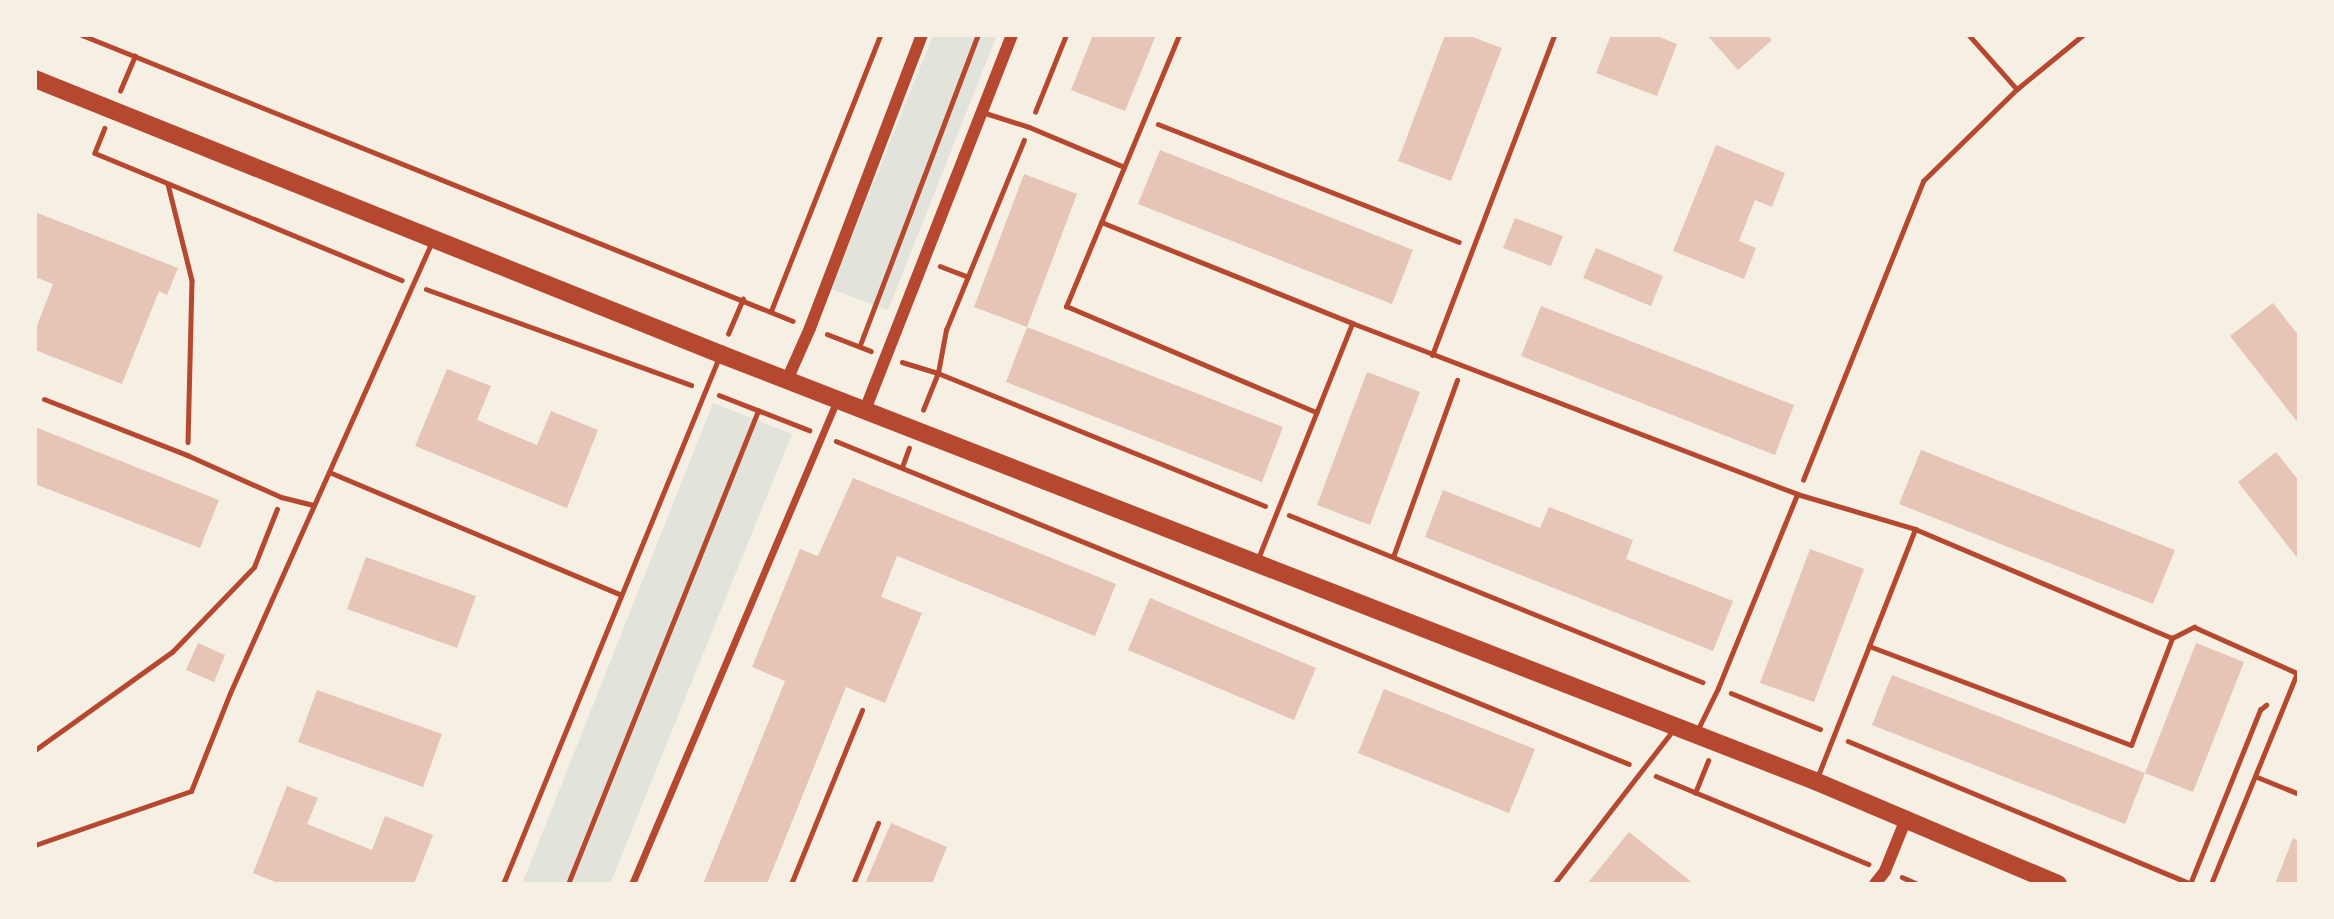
<!DOCTYPE html>
<html>
<head>
<meta charset="utf-8">
<style>
  body { margin:0 }
  #map { position:relative; width:2334px; height:919px; overflow:hidden; background:#f6efe4; font-family:"IBM Plex Sans",sans-serif }
  div>[style] { position:absolute }
  [style*='--x'] { left:calc(var(--x)*1px); top:calc(var(--y)*1px); width:calc(var(--w)*1px); rotate:calc(var(--a)*1deg) }
  .green>* { inset:0; background:#e2e4dc }
  .building>* { inset:0; background:#e6c5b7 }
  .path>* { height:4.5px; margin:-2.25px; padding:0 2.25px; transform-origin:2.25px; border-radius:2.25px; background:#b5482f }
  .service>* { height:5px; margin:-2.5px; padding:0 2.5px; transform-origin:2.5px; border-radius:2.5px; background:#b5482f }
  .minor>* { height:7px; margin:-3.5px; padding:0 3.5px; transform-origin:3.5px; border-radius:3.5px; background:#b5482f }
  .tertiary>* { height:12px; margin:-6px; padding:0 6px; transform-origin:6px; border-radius:6px; background:#b5482f }
  .primary>* { height:18px; margin:-9px; padding:0 9px; transform-origin:9px; border-radius:9px; background:#b5482f }
  span { translate:-50% -50%; white-space:nowrap; text-align:center; line-height:1.15; -webkit-text-stroke:5px #f6efe4; paint-order:stroke }
  .frame { position:absolute; inset:0; border:37px solid #f6efe4; pointer-events:none }
</style>
</head>
<body>
<div id="map">
  <div class="green">
    <i style="clip-path:polygon(933px 35px,997px 35px,888px 310px,831px 289px)"></i>
    <i style="clip-path:polygon(713px 403px,792px 434px,610px 884px,522px 884px)"></i>
  </div>
  <div class="building">
    <i style="clip-path:polygon(1093px 35px,1156px 35px,1125px 111px,1071px 90px)"></i>
    <i style="clip-path:polygon(1445px 35px,1467px 35px,1502px 48px,1451px 181px,1398px 161px)"></i>
    <i style="clip-path:polygon(1611px 35px,1654px 35px,1677px 44px,1657px 96px,1596px 73px)"></i>
    <i style="clip-path:polygon(1707px 35px,1767px 35px,1772px 40px,1738px 70px)"></i>
    <i style="clip-path:polygon(1716px 145px,1785px 173px,1772px 207px,1755px 200px,1739px 241px,1756px 248px,1744px 279px,1673px 251px)"></i>
    <i style="clip-path:polygon(1160px 150px,1413px 250px,1392px 304px,1138px 204px)"></i>
    <i style="clip-path:polygon(1024px 174px,1077px 194px,1027px 327px,974px 307px)"></i>
    <i style="clip-path:polygon(35px 212px,178px 268px,167px 295px,159px 291px,122px 384px,35px 350px,35px 331px,53px 284px,35px 277px)"></i>
    <i style="clip-path:polygon(1515px 218px,1563px 236px,1551px 266px,1503px 248px)"></i>
    <i style="clip-path:polygon(1596px 248px,1663px 276px,1651px 306px,1583px 278px)"></i>
    <i style="clip-path:polygon(2273px 303px,2299px 336px,2299px 424px,2230px 336px)"></i>
    <i style="clip-path:polygon(1541px 306px,1794px 405px,1775px 455px,1521px 356px)"></i>
    <i style="clip-path:polygon(1027px 327px,1283px 427px,1262px 482px,1006px 382px)"></i>
    <i style="clip-path:polygon(447px 369px,491px 386px,477px 420px,537px 445px,551px 411px,598px 430px,567px 508px,415px 446px)"></i>
    <i style="clip-path:polygon(1367px 372px,1420px 392px,1370px 525px,1317px 505px)"></i>
    <i style="clip-path:polygon(35px 427px,219px 500px,200px 548px,35px 484px)"></i>
    <i style="clip-path:polygon(1921px 450px,2175px 550px,2153px 604px,1899px 504px)"></i>
    <i style="clip-path:polygon(2276px 452px,2299px 481px,2299px 560px,2238px 482px)"></i>
    <i style="clip-path:polygon(853px 478px,1116px 584px,1095px 636px,897px 556px,881px 597px,922px 613px,885px 703px,846px 687px,767px 884px,703px 884px,785px 681px,752px 667px,800px 549px,818px 556px)"></i>
    <i style="clip-path:polygon(1443px 490px,1540px 528px,1549px 507px,1633px 540px,1626px 559px,1733px 601px,1713px 651px,1425px 537px)"></i>
    <i style="clip-path:polygon(1810px 549px,1864px 569px,1814px 702px,1760px 683px)"></i>
    <i style="clip-path:polygon(366px 557px,476px 596px,457px 648px,347px 609px)"></i>
    <i style="clip-path:polygon(1150px 598px,1316px 668px,1294px 720px,1128px 650px)"></i>
    <i style="clip-path:polygon(198px 643px,225px 655px,214px 682px,186px 670px)"></i>
    <i style="clip-path:polygon(2196px 643px,2244px 662px,2193px 792px,2145px 773px)"></i>
    <i style="clip-path:polygon(1892px 675px,2145px 773px,2125px 824px,1872px 725px)"></i>
    <i style="clip-path:polygon(1384px 689px,1535px 749px,1509px 813px,1358px 753px)"></i>
    <i style="clip-path:polygon(317px 690px,442px 734px,423px 787px,298px 742px)"></i>
    <i style="clip-path:polygon(287px 786px,318px 798px,307px 824px,372px 850px,385px 816px,433px 835px,414px 884px,281px 884px,253px 873px)"></i>
    <i style="clip-path:polygon(891px 823px,947px 847px,932px 884px,865px 884px)"></i>
    <i style="clip-path:polygon(1629px 832px,1694px 884px,1587px 884px)"></i>
    <i style="clip-path:polygon(2293px 838px,2299px 841px,2299px 884px,2275px 884px)"></i>
  </div>
  <div class="path">
    <i style="--x:82;--y:35;--w:766;--a:21.91"></i>
    <i style="--x:1969;--y:35;--w:72;--a:48.4"></i>
    <i style="--x:120;--y:91;--w:38;--a:-67"></i>
    <i style="--x:1035;--y:112;--w:83;--a:-68.1"></i>
    <i style="--x:1158;--y:124;--w:323;--a:21.4"></i>
    <i style="--x:105;--y:128;--w:27;--a:112"></i>
    <i style="--x:95;--y:153;--w:332;--a:22.5"></i>
    <i style="--x:168;--y:184;--w:99;--a:76"></i>
    <i style="--x:192;--y:280;--w:162;--a:91.4"></i>
    <i style="--x:940;--y:266;--w:30;--a:21"></i>
    <i style="--x:426;--y:289;--w:282;--a:19.9"></i>
    <i style="--x:771;--y:311;--w:297;--a:-68.4"></i>
    <i style="--x:728;--y:334;--w:38;--a:-67"></i>
    <i style="--x:827;--y:334;--w:47;--a:21.1"></i>
    <i style="--x:860;--y:345;--w:332;--a:-69.2"></i>
    <i style="--x:902;--y:362;--w:38;--a:17"></i>
    <i style="--x:938;--y:373;--w:353;--a:22.1"></i>
    <i style="--x:719;--y:395;--w:97;--a:21.3"></i>
    <i style="--x:923;--y:410;--w:40;--a:-68"></i>
    <i style="--x:938;--y:373;--w:44;--a:-79.5"></i>
    <i style="--x:946;--y:330;--w:205;--a:-67.7"></i>
    <i style="--x:836;--y:441;--w:856;--a:22.16"></i>
    <i style="--x:902;--y:467;--w:20;--a:-70"></i>
    <i style="--x:1803;--y:480;--w:322;--a:-68.1"></i>
    <i style="--x:1923;--y:181;--w:132;--a:-44.4"></i>
    <i style="--x:2017;--y:89;--w:85;--a:-39.3"></i>
    <i style="--x:1289;--y:515;--w:446;--a:22"></i>
    <i style="--x:1393;--y:557;--w:188;--a:-70.1"></i>
    <i style="--x:1731;--y:693;--w:96;--a:22"></i>
    <i style="--x:1848;--y:741;--w:372;--a:22.6"></i>
    <i style="--x:35;--y:750;--w:168;--a:-35.6"></i>
    <i style="--x:172;--y:652;--w:118;--a:-46"></i>
    <i style="--x:254;--y:567;--w:62;--a:-68.4"></i>
    <i style="--x:1656;--y:776;--w:230;--a:22.5"></i>
    <i style="--x:1695;--y:793;--w:35;--a:-68"></i>
    <i style="--x:1902;--y:877;--w:17;--a:24"></i>
    <i style="--x:568;--y:884;--w:510;--a:-68.12"></i>
    <i style="--x:2190;--y:884;--w:188;--a:-68.1"></i>
    <i style="--x:2260;--y:710;--w:8;--a:-40"></i>
  </div>
  <div class="service">
    <i style="--x:1179;--y:35;--w:294;--a:112.6"></i>
    <i style="--x:1066;--y:306;--w:272;--a:23"></i>
    <i style="--x:982;--y:112;--w:49;--a:17.7"></i>
    <i style="--x:1029;--y:127;--w:103;--a:22.8"></i>
    <i style="--x:1101;--y:222;--w:271;--a:21.9"></i>
    <i style="--x:1432;--y:355;--w:342;--a:-69.1"></i>
    <i style="--x:44;--y:399;--w:154;--a:21.4"></i>
    <i style="--x:187;--y:455;--w:103;--a:24.1"></i>
    <i style="--x:281;--y:497;--w:34;--a:14"></i>
    <i style="--x:329;--y:472;--w:317;--a:22.8"></i>
    <i style="--x:1257;--y:561;--w:256;--a:-68.2"></i>
    <i style="--x:1352;--y:323;--w:477;--a:21"></i>
    <i style="--x:1797;--y:494;--w:123;--a:16.5"></i>
    <i style="--x:1915;--y:529;--w:279;--a:23"></i>
    <i style="--x:1869;--y:646;--w:126;--a:-68.5"></i>
    <i style="--x:1696;--y:733;--w:50;--a:-63.9"></i>
    <i style="--x:1718;--y:688;--w:209;--a:-67.8"></i>
    <i style="--x:2257;--y:777;--w:45;--a:22"></i>
    <i style="--x:1817;--y:778;--w:142;--a:-68.5"></i>
    <i style="--x:1869;--y:646;--w:280;--a:20.7"></i>
    <i style="--x:2131;--y:745;--w:115;--a:-69"></i>
    <i style="--x:2172;--y:638;--w:25;--a:-27"></i>
    <i style="--x:2194;--y:627;--w:113;--a:24.1"></i>
    <i style="--x:2297;--y:673;--w:228;--a:112.2"></i>
    <i style="--x:35;--y:845;--w:165;--a:-19.1"></i>
    <i style="--x:191;--y:791;--w:105;--a:-68.3"></i>
    <i style="--x:230;--y:693;--w:496;--a:-65.9"></i>
    <i style="--x:503;--y:884;--w:570;--a:-67.71"></i>
    <i style="--x:791;--y:884;--w:188;--a:-67.8"></i>
    <i style="--x:853;--y:884;--w:66;--a:-67.7"></i>
    <i style="--x:1554;--y:884;--w:196;--a:-52.3"></i>
  </div>
  <div class="minor">
    <i style="--x:632;--y:884;--w:526;--a:-67.04"></i>
  </div>
  <div class="tertiary">
    <i style="--x:787;--y:380;--w:57;--a:-66.1"></i>
    <i style="--x:810;--y:328;--w:314;--a:-69.1"></i>
    <i style="--x:865;--y:410;--w:403;--a:-68.6"></i>
    <i style="--x:1875;--y:884;--w:16;--a:-52"></i>
    <i style="--x:1885;--y:871;--w:56;--a:-68"></i>
  </div>
  <div class="primary">
    <i style="--x:35;--y:79;--w:738;--a:21.87"></i>
    <i style="--x:720;--y:354;--w:1175;--a:21.3"></i>
    <i style="--x:1815;--y:781;--w:264;--a:23"></i>
  </div>
  <div class="frame"></div>
</div>
</body>
</html>
